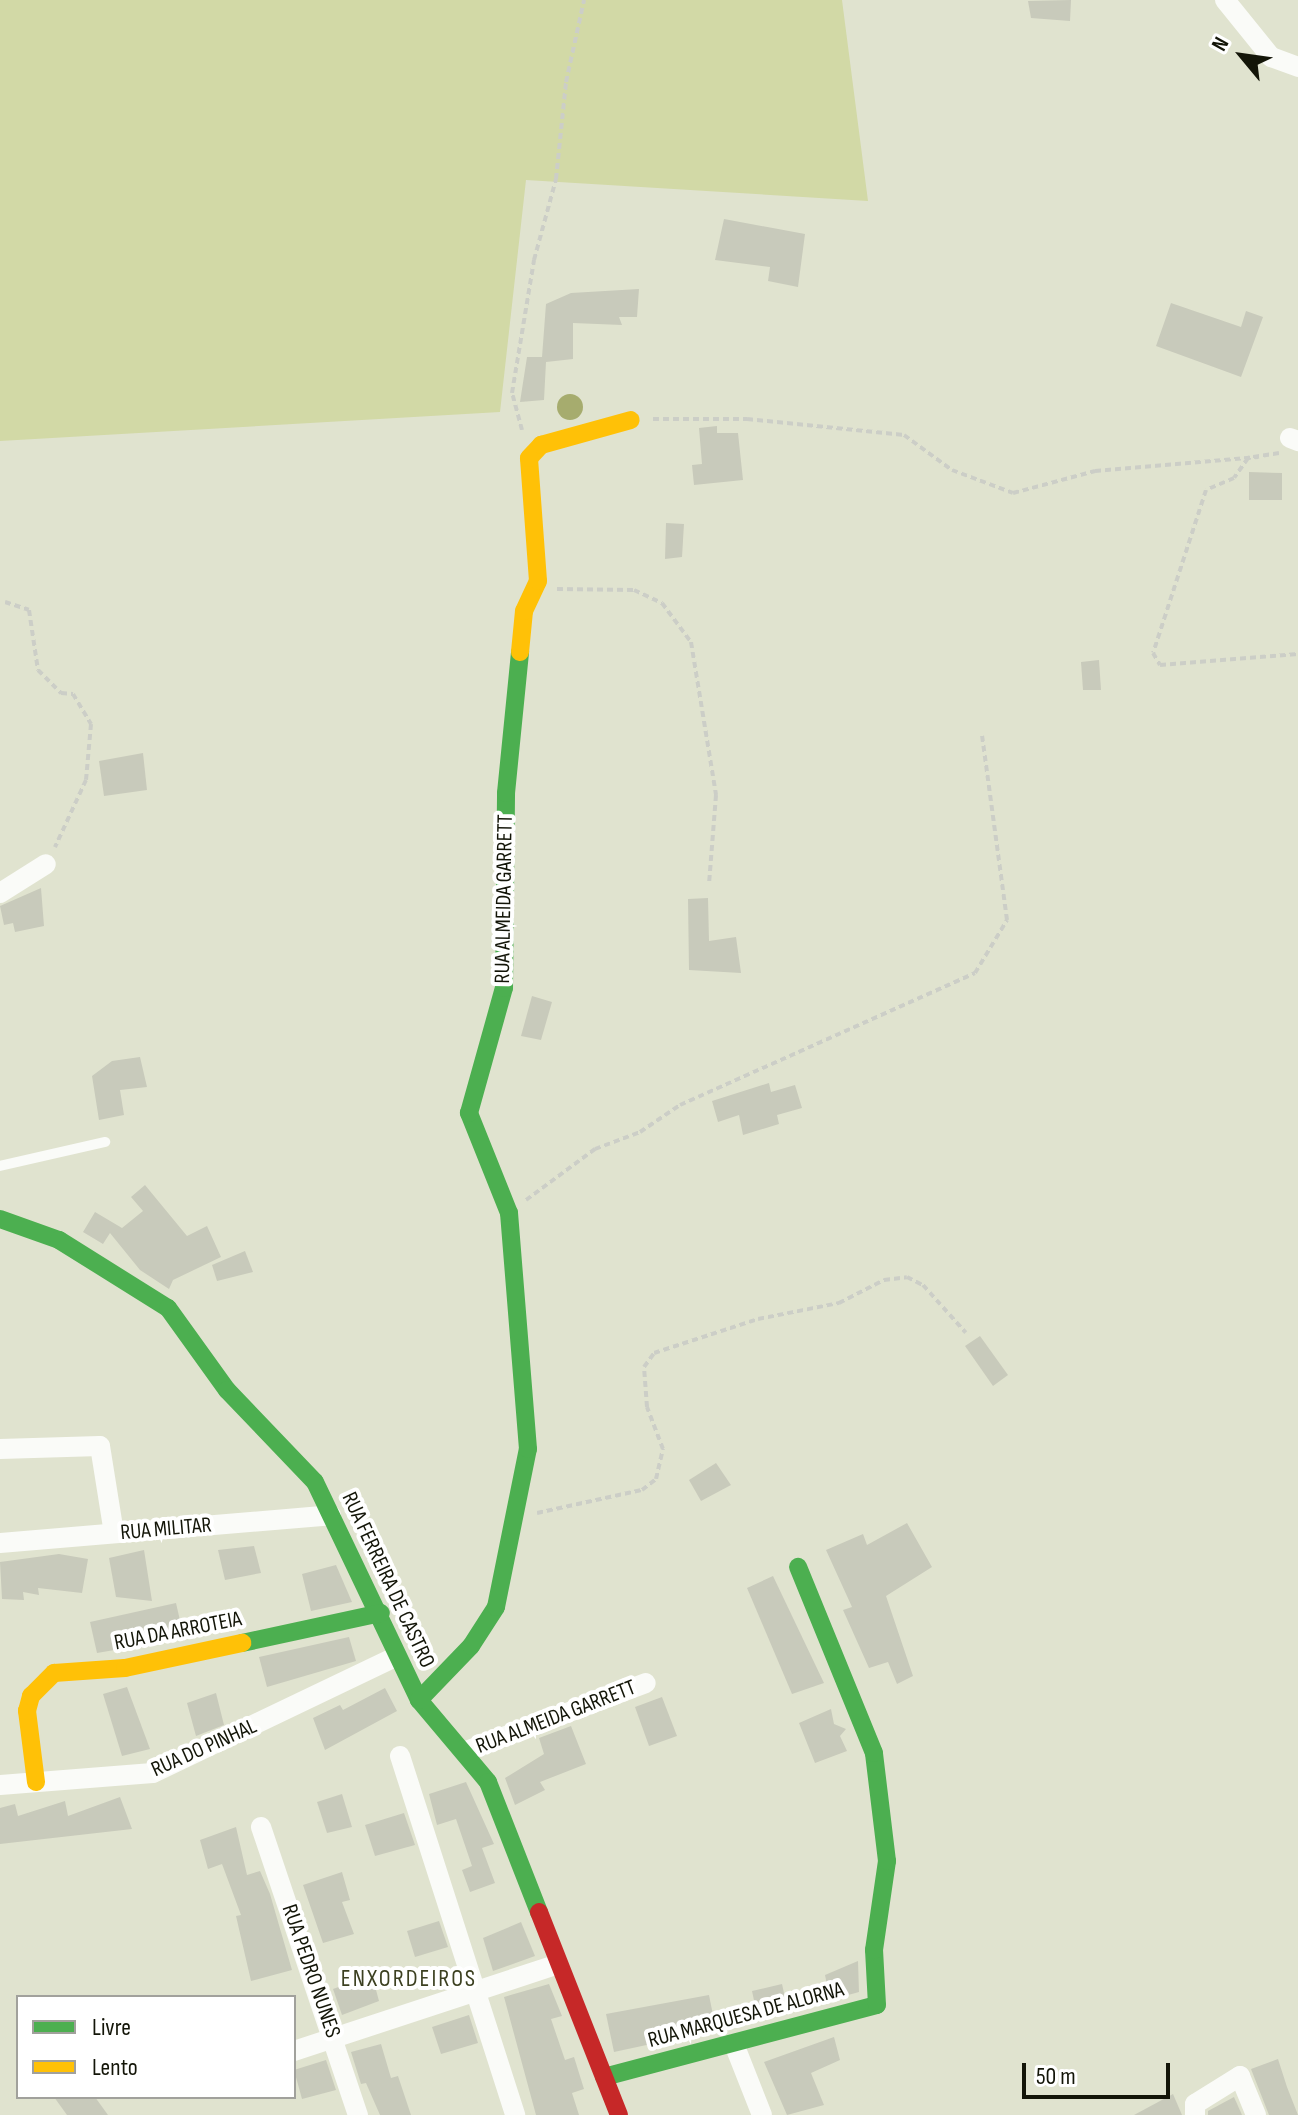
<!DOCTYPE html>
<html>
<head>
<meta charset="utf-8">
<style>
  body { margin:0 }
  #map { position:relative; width:1298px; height:2115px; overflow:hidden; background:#e0e3cf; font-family:"Sofia Sans Condensed",sans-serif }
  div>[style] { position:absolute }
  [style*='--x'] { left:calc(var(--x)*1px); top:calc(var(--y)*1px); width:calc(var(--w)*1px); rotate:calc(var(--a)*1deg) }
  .green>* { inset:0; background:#d2d9a6 }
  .water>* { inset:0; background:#a6ac6e }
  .round { border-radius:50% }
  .building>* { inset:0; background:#c8cabb }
  .path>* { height:4px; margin-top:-2px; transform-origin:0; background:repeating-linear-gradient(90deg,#cccec7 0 6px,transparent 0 10px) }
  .lane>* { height:10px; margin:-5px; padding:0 5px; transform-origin:5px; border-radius:5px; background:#fafbf8 }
  .street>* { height:20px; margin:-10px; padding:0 10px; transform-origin:10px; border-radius:10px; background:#fafbf8 }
  .fast>* { height:18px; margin:-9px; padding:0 9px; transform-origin:9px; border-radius:9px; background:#4caf50 }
  .slow>* { height:18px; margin:-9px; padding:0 9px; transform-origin:9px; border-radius:9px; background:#ffc107 }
  .jam>* { height:18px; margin:-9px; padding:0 9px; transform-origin:9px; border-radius:9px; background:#c62828 }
  span { translate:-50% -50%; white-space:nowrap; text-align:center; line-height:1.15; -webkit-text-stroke:8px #fff; paint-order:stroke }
  .street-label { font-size:22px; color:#131508 }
  .neighbourhood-label { font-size:24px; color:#3c4021; letter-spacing:2px }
  .legend { position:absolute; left:16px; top:1995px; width:280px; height:104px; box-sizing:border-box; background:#fff; border:2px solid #a1a19c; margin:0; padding:10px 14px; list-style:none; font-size:24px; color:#131508 }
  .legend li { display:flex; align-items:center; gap:16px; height:40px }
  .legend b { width:40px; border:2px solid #a1a19c }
  .north { position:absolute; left:1202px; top:16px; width:80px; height:80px; -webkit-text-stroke:6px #fff; paint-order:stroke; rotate:299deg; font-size:22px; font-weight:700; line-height:32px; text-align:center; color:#131508 }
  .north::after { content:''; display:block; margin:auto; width:28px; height:36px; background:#131508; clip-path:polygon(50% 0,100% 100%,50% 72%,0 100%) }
  .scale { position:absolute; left:1022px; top:2063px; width:148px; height:36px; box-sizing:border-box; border:4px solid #131508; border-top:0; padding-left:10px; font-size:24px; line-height:28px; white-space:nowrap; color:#131508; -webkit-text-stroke:6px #fff; paint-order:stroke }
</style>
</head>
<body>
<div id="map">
  <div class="green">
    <i style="clip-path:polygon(0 0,842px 0,868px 201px,526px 180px,500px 412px,0 441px)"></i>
  </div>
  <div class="water">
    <i class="round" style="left:557px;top:394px;width:26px;height:26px"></i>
  </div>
  <div class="building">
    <i style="clip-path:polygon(1071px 0,1070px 21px,1031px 18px,1028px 1px)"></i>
    <i style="clip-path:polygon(724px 219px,805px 234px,798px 287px,768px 281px,770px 267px,715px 260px)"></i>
    <i style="clip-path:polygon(639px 289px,637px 317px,619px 317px,622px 325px,573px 323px,573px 359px,546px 362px,544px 400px,520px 402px,527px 357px,542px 357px,546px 304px,571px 293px)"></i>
    <i style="clip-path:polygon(1171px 303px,1241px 327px,1246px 311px,1263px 317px,1241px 377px,1156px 346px)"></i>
    <i style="clip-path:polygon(717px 426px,717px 433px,738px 433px,743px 480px,694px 485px,692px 465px,702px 464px,699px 428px)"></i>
    <i style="clip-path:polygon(1249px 472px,1282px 473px,1282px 500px,1249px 500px)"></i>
    <i style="clip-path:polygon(666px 523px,684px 524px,682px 557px,665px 559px)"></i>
    <i style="clip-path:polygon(1099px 660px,1101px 690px,1083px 690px,1081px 662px)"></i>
    <i style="clip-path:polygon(143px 753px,147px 790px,104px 796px,99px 761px)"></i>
    <i style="clip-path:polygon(41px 888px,44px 926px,15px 932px,13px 923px,4px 925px,0 906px)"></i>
    <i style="clip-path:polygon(708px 898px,709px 941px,736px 937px,741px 973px,689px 970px,688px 899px)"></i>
    <i style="clip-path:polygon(532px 996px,552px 1002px,541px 1040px,521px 1036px)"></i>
    <i style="clip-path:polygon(140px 1057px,147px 1087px,120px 1090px,124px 1115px,99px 1120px,92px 1076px,112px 1061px)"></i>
    <i style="clip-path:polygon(769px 1083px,771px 1092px,795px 1085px,802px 1108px,777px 1115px,779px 1124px,743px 1135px,739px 1115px,718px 1122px,712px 1101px)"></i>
    <i style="clip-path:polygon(145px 1185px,187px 1236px,207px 1226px,221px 1257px,173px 1280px,169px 1289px,140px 1270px,110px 1233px,103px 1244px,83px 1232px,95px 1212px,122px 1228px,143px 1211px,131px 1197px)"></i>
    <i style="clip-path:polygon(245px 1251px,253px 1272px,217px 1281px,212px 1265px)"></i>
    <i style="clip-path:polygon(980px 1336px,1008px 1375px,993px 1386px,965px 1346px)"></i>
    <i style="clip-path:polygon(716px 1463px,731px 1485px,701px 1501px,689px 1480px)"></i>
    <i style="clip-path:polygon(907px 1523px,932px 1567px,886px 1596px,913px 1676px,897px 1684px,888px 1662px,869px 1668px,843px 1610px,852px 1607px,826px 1550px,863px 1534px,867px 1545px)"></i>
    <i style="clip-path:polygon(254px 1546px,261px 1573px,225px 1580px,218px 1550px)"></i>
    <i style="clip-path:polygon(144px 1550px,152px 1601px,116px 1597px,109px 1558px)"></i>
    <i style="clip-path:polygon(59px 1554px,88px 1559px,82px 1593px,38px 1588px,39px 1595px,23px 1592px,24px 1600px,2px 1599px,0 1562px)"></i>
    <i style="clip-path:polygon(336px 1565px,352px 1602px,311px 1611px,302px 1574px)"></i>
    <i style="clip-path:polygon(773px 1576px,824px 1683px,792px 1694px,747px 1588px)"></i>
    <i style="clip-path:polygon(176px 1603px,184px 1638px,97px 1653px,90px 1622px)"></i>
    <i style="clip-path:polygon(349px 1637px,356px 1661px,267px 1687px,259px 1657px)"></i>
    <i style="clip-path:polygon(127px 1687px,150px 1749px,122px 1756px,103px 1694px)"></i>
    <i style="clip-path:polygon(385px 1688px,397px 1711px,325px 1750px,313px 1718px,340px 1705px,343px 1710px)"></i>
    <i style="clip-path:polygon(216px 1693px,224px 1725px,196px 1736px,187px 1703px)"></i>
    <i style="clip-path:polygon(662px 1697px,677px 1736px,649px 1746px,635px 1707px)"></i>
    <i style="clip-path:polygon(831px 1709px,834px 1724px,846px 1729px,840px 1736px,847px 1751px,815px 1763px,799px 1723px)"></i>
    <i style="clip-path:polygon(571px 1726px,586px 1764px,540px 1782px,545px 1790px,515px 1805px,505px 1778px,544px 1754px,539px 1738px)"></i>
    <i style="clip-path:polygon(466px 1782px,494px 1844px,482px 1848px,495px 1883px,470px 1892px,462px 1870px,472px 1866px,456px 1819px,437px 1825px,429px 1794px)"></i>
    <i style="clip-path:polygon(342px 1794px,352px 1827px,327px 1833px,317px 1802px)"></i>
    <i style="clip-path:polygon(120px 1797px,132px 1829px,0 1844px,0 1808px,15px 1804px,18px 1816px,65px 1801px,68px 1816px)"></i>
    <i style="clip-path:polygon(404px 1813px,415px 1845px,375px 1856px,365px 1825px)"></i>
    <i style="clip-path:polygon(236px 1827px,247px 1875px,260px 1871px,270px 1894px,292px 1970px,251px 1981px,236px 1916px,241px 1915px,222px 1864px,208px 1869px,200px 1840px)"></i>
    <i style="clip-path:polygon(342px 1872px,350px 1900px,342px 1902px,354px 1934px,323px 1943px,303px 1885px)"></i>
    <i style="clip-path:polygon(439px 1921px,448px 1947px,415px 1957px,407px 1931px)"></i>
    <i style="clip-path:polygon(521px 1922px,535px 1956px,493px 1971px,483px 1938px)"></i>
    <i style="clip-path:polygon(858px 1961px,859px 1992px,830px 2000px,825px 1975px)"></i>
    <i style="clip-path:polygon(372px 1975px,379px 2001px,342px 2015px,333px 1989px)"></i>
    <i style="clip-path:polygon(549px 1984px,562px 2016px,551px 2019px,565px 2060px,574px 2057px,584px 2089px,572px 2093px,579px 2115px,536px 2115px,504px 1997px)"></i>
    <i style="clip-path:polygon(782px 1984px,788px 2011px,758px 2019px,752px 1991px)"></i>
    <i style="clip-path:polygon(709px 1995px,716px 2030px,614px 2052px,606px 2014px)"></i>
    <i style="clip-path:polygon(469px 2015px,478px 2043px,441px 2054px,432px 2027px)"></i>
    <i style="clip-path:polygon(834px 2037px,840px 2060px,811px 2073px,824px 2105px,787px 2115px,764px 2062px)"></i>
    <i style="clip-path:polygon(381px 2044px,391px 2078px,398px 2076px,411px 2115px,380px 2115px,366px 2083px,361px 2084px,351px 2052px)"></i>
    <i style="clip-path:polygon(1278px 2059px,1287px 2087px,1298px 2115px,1269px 2115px,1251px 2069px)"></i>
    <i style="clip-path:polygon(326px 2060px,336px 2090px,302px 2099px,294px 2070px)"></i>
    <i style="clip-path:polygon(1173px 2094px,1182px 2115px,1134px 2115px)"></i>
    <i style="clip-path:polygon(54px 2097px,95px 2097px,108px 2115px,67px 2115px)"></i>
    <i style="clip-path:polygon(1234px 2097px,1242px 2115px,1208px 2115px,1208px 2111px)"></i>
  </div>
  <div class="path">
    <i style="--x:653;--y:419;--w:94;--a:0"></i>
    <i style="--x:747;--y:419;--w:158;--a:5.8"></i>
    <i style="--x:904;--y:435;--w:59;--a:36.1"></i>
    <i style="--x:952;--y:470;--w:65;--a:20.7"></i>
    <i style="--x:1013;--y:493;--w:85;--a:-15"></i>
    <i style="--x:1095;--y:471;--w:164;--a:-4.9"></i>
    <i style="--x:522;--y:430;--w:38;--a:-105"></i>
    <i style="--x:512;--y:393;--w:135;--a:-80.6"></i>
    <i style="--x:534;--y:260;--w:84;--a:-74.8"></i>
    <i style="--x:556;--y:179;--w:98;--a:-84.1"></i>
    <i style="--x:566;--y:82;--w:84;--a:-77.6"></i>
    <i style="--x:1279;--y:453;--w:31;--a:171"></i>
    <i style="--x:1248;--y:458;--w:24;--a:125"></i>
    <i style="--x:1234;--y:478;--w:30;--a:157"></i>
    <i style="--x:1206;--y:490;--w:171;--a:108"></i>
    <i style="--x:1153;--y:653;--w:14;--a:60"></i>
    <i style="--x:1160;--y:665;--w:138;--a:-4.6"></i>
    <i style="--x:557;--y:589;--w:77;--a:0.7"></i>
    <i style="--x:634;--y:590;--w:31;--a:25"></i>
    <i style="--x:662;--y:603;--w:49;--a:53.4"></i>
    <i style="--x:691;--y:642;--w:155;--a:80.7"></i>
    <i style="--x:716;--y:795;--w:88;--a:94.5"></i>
    <i style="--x:5;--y:602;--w:25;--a:18"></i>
    <i style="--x:29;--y:610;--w:61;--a:81.5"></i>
    <i style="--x:38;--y:670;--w:33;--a:45"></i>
    <i style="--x:61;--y:693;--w:12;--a:5"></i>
    <i style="--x:73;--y:694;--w:35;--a:59"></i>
    <i style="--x:91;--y:724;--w:56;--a:95.1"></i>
    <i style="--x:86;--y:780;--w:74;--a:114.8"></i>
    <i style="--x:526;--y:1200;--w:86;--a:-36.5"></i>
    <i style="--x:595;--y:1149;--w:48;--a:-20.7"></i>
    <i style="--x:640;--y:1132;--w:48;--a:-34"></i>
    <i style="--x:680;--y:1105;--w:323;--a:-24.1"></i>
    <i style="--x:975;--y:973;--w:62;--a:-58.9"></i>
    <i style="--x:1007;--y:920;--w:186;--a:-97.7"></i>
    <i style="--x:537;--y:1513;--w:107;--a:-12.4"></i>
    <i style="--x:642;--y:1490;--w:18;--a:-38"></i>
    <i style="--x:656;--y:1479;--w:31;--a:-77"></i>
    <i style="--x:663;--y:1449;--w:45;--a:-110.9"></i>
    <i style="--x:647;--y:1407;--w:40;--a:-94.3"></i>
    <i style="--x:644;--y:1367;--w:17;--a:-54"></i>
    <i style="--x:654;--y:1353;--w:109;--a:-18.1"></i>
    <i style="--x:758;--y:1319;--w:83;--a:-11.2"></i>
    <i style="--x:839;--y:1303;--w:51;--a:-27.1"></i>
    <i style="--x:884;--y:1280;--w:23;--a:-7"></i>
    <i style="--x:907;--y:1277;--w:18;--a:27"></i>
    <i style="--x:923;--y:1285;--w:64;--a:48.1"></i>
  </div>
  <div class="lane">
    <i style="--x:0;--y:1166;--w:108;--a:-12.9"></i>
  </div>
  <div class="street">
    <i style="--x:1225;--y:0;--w:73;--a:51.1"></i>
    <i style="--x:1271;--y:57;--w:29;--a:20"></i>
    <i style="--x:1290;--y:438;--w:9;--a:21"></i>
    <i style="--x:0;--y:893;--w:54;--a:-32.2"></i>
    <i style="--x:0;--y:1449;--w:100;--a:-1.7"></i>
    <i style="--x:100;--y:1446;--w:88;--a:80.9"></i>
    <i style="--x:0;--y:1543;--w:332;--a:-4.8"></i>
    <i style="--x:466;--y:1751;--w:192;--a:-20.7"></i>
    <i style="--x:400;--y:1756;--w:377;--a:72.2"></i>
    <i style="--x:0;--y:1785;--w:153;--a:-4.5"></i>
    <i style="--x:153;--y:1773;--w:268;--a:-25.6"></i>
    <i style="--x:261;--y:1827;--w:304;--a:71.4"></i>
    <i style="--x:734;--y:2044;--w:76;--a:68.5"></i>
    <i style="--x:294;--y:2051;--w:276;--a:-18.2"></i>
    <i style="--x:1195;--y:2115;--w:11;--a:-90"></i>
    <i style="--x:1195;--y:2104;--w:53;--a:-31.9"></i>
    <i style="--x:1240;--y:2076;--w:42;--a:67.7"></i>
  </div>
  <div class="fast">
    <i style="--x:0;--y:1219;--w:63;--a:19.6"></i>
    <i style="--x:59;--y:1240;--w:128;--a:32"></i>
    <i style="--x:168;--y:1308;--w:101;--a:54.3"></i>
    <i style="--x:227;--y:1390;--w:127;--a:46.3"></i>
    <i style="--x:315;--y:1482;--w:242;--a:64.5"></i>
    <i style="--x:419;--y:1700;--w:107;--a:49.9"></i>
    <i style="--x:488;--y:1782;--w:140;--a:68.6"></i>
    <i style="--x:242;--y:1643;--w:142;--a:-12.2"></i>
    <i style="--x:419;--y:1700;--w:75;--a:-46.1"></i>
    <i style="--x:471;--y:1646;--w:46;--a:-57.3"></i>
    <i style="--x:496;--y:1607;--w:161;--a:-78.6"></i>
    <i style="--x:528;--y:1449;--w:237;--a:-94.6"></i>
    <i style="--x:509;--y:1213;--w:108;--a:-111.8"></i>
    <i style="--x:469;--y:1113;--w:130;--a:-74.4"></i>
    <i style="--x:504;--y:988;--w:195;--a:-89.4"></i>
    <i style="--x:506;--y:793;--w:142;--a:-84.3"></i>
    <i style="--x:604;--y:2077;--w:282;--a:-14.8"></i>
    <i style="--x:877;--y:2005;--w:55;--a:-93.1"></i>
    <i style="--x:874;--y:1950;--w:90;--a:-81.7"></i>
    <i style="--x:887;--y:1861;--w:109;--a:-96.9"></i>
    <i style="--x:874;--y:1753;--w:201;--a:-112.2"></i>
  </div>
  <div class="slow">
    <i style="--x:520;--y:652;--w:41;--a:-84.4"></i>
    <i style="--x:524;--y:611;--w:33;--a:-65"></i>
    <i style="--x:538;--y:581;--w:123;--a:-94.2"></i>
    <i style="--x:529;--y:458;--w:18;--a:-47"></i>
    <i style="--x:541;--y:445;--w:93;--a:-15.5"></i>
    <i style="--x:36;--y:1782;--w:72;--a:-97.2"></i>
    <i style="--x:27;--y:1711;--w:16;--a:-75"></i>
    <i style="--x:31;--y:1696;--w:33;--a:-45"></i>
    <i style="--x:54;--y:1673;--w:71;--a:-4"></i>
    <i style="--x:125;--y:1668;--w:120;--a:-12.1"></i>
  </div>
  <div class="jam">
    <i style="--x:539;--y:1912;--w:218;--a:68.5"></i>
  </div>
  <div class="street-label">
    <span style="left:504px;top:899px;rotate:-89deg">RUA ALMEIDA GARRETT</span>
    <span style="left:166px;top:1529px;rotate:-5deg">RUA MILITAR</span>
    <span style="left:388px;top:1580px;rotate:65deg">RUA FERREIRA DE CASTRO</span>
    <span style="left:178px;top:1631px;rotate:-11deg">RUA DA ARROTEIA</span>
    <span style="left:556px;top:1717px;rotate:-21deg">RUA ALMEIDA GARRETT</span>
    <span style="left:204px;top:1748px;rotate:-24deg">RUA DO PINHAL</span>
    <span style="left:311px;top:1971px;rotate:71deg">RUA PEDRO NUNES</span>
    <span style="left:746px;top:2015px;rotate:-15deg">RUA MARQUESA DE ALORNA</span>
  </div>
  <div class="neighbourhood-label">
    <span style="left:409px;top:1979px">ENXORDEIROS</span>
  </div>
  <ul class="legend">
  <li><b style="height:10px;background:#4caf50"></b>Livre</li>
  <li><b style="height:10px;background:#ffc107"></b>Lento</li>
  </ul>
  <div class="north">N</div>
  <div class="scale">50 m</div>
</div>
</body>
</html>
